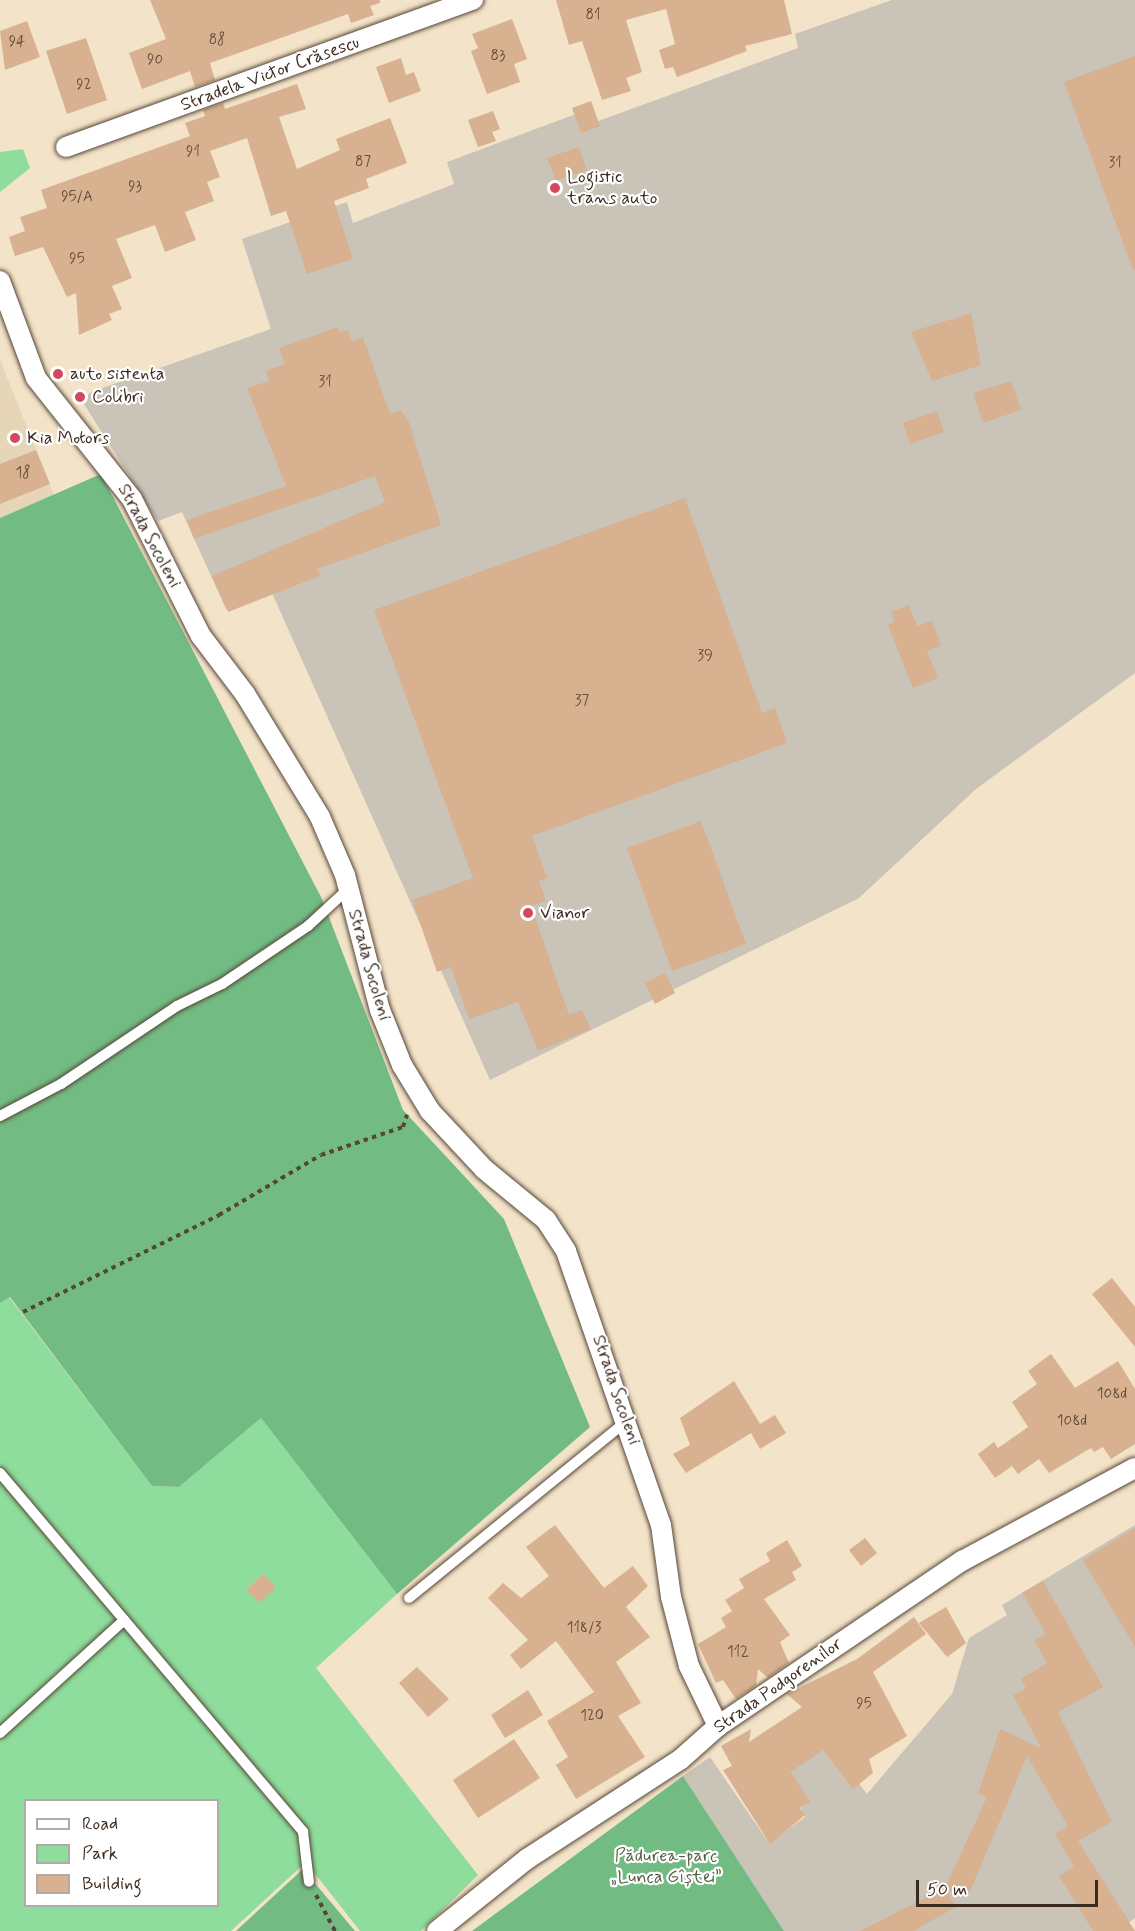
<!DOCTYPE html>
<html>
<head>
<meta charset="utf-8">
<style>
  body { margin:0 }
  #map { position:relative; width:1135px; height:1931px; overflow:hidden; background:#f3e3c8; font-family:Mynerve,sans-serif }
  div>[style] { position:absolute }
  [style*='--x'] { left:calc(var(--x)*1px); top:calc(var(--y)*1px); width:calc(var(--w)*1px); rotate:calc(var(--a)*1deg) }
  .built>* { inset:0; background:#e6d6b7 }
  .industrial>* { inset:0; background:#c9c3b8 }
  .green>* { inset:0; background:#8edd9c }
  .forest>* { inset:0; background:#72bc84 }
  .building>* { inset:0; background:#d8b190 }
  .path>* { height:4px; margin-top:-2px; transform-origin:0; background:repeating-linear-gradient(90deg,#574638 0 4.5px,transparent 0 9px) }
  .roads { filter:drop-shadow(0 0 2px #574638) drop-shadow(0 0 2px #574638) }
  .lane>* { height:10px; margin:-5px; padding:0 5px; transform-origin:5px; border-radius:5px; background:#fff }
  .street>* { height:20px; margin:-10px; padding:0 10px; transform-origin:10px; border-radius:10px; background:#fff }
  .dots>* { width:16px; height:16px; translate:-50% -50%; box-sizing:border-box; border:3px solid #fff; border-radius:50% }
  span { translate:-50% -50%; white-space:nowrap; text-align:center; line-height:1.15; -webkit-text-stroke:4.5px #fff; paint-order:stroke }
  .number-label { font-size:15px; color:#624c3a }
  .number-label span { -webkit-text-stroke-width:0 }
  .street-label { font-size:18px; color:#3b2a1e }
  .poi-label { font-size:18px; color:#3b2a1e }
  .left { translate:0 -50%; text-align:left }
  .park-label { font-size:18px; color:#546044 }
  .legend { position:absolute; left:24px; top:1799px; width:195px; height:108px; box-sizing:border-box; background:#fff; border:2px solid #b1aaa5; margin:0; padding:8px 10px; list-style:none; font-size:18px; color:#3b2a1e }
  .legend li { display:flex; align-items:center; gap:12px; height:30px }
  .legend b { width:30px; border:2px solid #b1aaa5 }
  .scale { position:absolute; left:916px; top:1880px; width:182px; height:27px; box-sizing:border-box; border:3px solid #3b2a1e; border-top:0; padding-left:8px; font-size:18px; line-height:21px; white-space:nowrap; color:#3b2a1e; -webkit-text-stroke:4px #fff; paint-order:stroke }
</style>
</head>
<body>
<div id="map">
  <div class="built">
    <i style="clip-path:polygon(0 360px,54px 495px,0 518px)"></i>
  </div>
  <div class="industrial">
    <i style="clip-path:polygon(892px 0,1135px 0,1135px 673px,976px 789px,859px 898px,490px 1080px,272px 593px,226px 609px,182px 512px,158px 521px,82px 401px,91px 392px,271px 329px,242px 239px,347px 202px,353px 223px,454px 184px,447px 162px,576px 114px,582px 127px,798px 48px,795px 34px)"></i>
    <i style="clip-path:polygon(1135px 1525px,1135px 1918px,1125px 1925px,1128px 1931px,784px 1931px,683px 1776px,710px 1757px,769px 1843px,805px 1817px,801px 1809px,807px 1801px,787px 1764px,826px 1740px,867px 1794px,952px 1694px,969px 1638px,1007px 1615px,1002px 1605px)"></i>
  </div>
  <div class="green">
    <i style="clip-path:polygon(23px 149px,30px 168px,0 192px,0 152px)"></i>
    <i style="clip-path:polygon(evenodd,9px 1297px,152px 1486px,179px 1487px,261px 1418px,397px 1594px,316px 1668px,478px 1875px,421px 1931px,360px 1931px,306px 1862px,231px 1931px,0 1931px,0 1303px,9px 1297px,26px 1800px,218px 1800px,218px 1906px,26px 1906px,26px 1800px)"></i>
  </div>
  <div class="forest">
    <i style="clip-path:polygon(101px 474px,322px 899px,403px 1110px,504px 1219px,590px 1427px,397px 1594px,261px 1418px,179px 1487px,152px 1486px,10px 1297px,0 1303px,0 518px)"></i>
    <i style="clip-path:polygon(683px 1776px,784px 1931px,472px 1931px)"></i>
    <i style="clip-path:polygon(303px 1869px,355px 1931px,236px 1931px)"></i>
  </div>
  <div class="building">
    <i style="clip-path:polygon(150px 0,380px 0,380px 3px,370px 6px,374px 15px,351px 23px,348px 14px,210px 63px,215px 80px,195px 87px,190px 71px,142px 89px,129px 53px,166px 39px)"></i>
    <i style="clip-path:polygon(556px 0,784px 0,792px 34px,745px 46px,747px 51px,677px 77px,673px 67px,665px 69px,659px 50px,675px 44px,666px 9px,626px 20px,642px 72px,626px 78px,631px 91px,602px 100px,582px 41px,569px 45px)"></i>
    <i style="clip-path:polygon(512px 19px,527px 59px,514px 64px,520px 82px,487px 94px,471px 51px,478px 48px,472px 34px)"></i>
    <i style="clip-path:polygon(27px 21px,40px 57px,5px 70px,0 31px)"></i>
    <i style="clip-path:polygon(86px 38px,107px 100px,67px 114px,46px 51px)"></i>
    <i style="clip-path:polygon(1135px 56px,1135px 270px,1133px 270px,1064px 82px)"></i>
    <i style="clip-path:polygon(401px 58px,406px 75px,414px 72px,421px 91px,389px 103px,376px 67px)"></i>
    <i style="clip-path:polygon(297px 84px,306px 109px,279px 117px,297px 169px,340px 150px,336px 139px,390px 118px,407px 163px,366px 179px,369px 188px,334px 201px,353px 259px,307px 274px,286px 211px,271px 216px,247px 138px,210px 151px,220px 177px,207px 182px,214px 201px,185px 212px,196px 240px,165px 252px,155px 225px,116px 239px,132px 278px,112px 286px,122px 309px,109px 314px,112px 320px,79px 335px,76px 293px,67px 297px,43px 247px,15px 256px,9px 237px,25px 231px,20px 217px,47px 208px,41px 190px,190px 136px,185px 123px,205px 116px,203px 110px,223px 103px,225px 109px)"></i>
    <i style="clip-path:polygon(591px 101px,600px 126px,581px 133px,572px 108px)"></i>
    <i style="clip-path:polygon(493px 111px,500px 129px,492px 132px,496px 141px,478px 147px,468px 120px)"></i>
    <i style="clip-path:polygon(579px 147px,587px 170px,556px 181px,547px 158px)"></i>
    <i style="clip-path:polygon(971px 313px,981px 365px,932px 381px,911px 332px)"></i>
    <i style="clip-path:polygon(338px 327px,339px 333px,348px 330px,352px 341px,363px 337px,390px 414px,401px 410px,409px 422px,441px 525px,317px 569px,320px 576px,228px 612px,212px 576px,385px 502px,375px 476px,194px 539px,187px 520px,286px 486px,247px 388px,269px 381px,266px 371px,285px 364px,279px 348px)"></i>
    <i style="clip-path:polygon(1011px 381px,1021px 410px,983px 423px,973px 393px)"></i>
    <i style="clip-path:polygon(937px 411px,944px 432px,910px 444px,903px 423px)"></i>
    <i style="clip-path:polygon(36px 450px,50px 484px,0 504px,0 464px)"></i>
    <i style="clip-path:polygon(685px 498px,762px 713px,775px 708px,787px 743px,532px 836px,547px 878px,539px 881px,546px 901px,531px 906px,569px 1015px,582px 1010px,591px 1029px,538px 1051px,518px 1002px,469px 1019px,451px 967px,437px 972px,412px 900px,473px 878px,374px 610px)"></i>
    <i style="clip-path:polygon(909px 605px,917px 626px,932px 621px,941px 646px,927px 651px,938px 678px,913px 688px,888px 625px,895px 622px,891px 612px)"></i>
    <i style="clip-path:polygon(701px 821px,746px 944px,672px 971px,627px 848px)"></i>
    <i style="clip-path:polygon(665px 973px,675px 993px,655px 1004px,645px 983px)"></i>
    <i style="clip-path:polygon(1112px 1278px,1135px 1307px,1135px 1347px,1092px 1294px)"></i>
    <i style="clip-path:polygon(1051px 1354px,1075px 1388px,1118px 1361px,1135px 1389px,1135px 1444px,1111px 1459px,1103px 1447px,1094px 1452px,1091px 1448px,1049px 1473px,1039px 1459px,1018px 1474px,1012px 1466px,995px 1478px,978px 1454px,994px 1442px,998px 1448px,1028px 1427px,1012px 1402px,1037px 1384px,1028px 1371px)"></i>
    <i style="clip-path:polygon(734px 1381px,760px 1424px,775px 1415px,786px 1433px,760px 1449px,751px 1433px,686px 1473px,673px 1454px,690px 1445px,680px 1418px)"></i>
    <i style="clip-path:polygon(555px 1525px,604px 1588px,633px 1566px,648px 1586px,626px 1607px,650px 1637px,616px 1662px,641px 1703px,618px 1716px,645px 1757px,576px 1799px,556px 1765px,568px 1757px,547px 1721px,594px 1692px,556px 1641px,521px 1669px,510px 1655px,528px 1640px,488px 1598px,503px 1583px,521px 1598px,549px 1576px,526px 1547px)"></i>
    <i style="clip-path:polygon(1135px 1528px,1135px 1647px,1083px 1560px)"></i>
    <i style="clip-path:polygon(865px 1538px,877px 1553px,861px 1566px,849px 1550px)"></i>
    <i style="clip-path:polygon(787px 1540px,802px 1566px,792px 1572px,796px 1580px,764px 1599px,790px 1635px,780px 1642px,789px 1663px,768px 1678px,758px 1669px,756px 1686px,736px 1699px,723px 1680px,716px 1683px,698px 1644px,726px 1627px,721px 1618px,732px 1611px,725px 1600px,744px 1588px,739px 1579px,770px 1561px,766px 1553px)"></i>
    <i style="clip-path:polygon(263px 1574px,276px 1587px,260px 1603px,246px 1590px)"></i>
    <i style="clip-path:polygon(1043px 1581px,1103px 1687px,1058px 1712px,1112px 1822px,1078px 1841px,1135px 1931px,1093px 1931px,1059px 1876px,1074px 1867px,1055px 1834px,1068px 1826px,1027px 1756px,969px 1894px,947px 1891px,956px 1907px,913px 1931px,860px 1931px,945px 1888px,987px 1797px,978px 1794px,1000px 1729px,1041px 1748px,1013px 1695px,1026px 1688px,1021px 1679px,1047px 1663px,1034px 1640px,1046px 1634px,1022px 1593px)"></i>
    <i style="clip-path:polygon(946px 1607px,966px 1643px,947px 1657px,919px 1623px)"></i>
    <i style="clip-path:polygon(914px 1617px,926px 1634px,873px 1672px,907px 1736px,869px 1759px,873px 1773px,853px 1789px,823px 1750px,791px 1772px,810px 1802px,800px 1808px,805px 1815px,770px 1844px,723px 1770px,732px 1766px,721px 1746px,751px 1729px,749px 1742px,802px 1707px,787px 1694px,857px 1659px)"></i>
    <i style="clip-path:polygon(417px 1667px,449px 1699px,428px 1717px,399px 1683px)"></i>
    <i style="clip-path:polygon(528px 1690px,543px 1715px,505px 1738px,491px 1715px)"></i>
    <i style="clip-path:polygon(514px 1739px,540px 1778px,478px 1818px,453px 1780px)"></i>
  </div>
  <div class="path">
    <i style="--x:23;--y:1312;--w:219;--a:-26.3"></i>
    <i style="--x:219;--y:1215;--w:118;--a:-30.5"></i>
    <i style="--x:321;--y:1155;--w:87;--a:-18.9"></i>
    <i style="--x:403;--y:1127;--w:13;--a:-72"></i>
    <i style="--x:316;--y:1895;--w:41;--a:62.2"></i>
  </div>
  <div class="roads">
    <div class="lane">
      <i style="--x:0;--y:1116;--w:69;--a:-27.7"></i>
      <i style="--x:61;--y:1084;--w:140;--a:-33.9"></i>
      <i style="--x:177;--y:1006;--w:50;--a:-26.1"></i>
      <i style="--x:222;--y:984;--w:104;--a:-34"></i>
      <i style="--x:308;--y:926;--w:54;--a:-42.8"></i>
      <i style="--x:0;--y:1473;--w:470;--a:49.8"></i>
      <i style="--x:303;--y:1832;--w:50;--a:83.2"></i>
      <i style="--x:409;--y:1598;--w:281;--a:-39.1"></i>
      <i style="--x:0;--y:1733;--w:168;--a:-42.3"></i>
    </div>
    <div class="street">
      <i style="--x:66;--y:147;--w:433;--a:-19.9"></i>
      <i style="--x:0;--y:281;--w:103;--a:69.6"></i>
      <i style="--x:36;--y:378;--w:154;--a:51.6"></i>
      <i style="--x:132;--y:499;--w:153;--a:63.3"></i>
      <i style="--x:201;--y:636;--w:73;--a:52.8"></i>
      <i style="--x:245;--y:694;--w:144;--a:58.6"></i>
      <i style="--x:320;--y:817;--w:63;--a:66.7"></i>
      <i style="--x:345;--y:875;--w:139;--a:75.5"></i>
      <i style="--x:380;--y:1010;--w:59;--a:68.2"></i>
      <i style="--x:402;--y:1065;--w:54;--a:58.7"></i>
      <i style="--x:430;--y:1111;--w:79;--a:47"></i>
      <i style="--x:484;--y:1169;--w:80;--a:39.4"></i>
      <i style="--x:546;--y:1220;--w:37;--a:57"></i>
      <i style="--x:566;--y:1251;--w:290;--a:70.9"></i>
      <i style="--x:661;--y:1525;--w:73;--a:82.1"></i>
      <i style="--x:671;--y:1597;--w:71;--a:75.4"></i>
      <i style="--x:689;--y:1666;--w:67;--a:64.2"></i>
      <i style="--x:437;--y:1931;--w:115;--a:-38.7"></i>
      <i style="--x:527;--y:1859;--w:184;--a:-33"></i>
      <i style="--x:681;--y:1759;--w:50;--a:-41.7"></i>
      <i style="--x:718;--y:1726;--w:295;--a:-34.1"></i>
      <i style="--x:962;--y:1561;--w:196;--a:-28.3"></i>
    </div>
  </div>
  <div class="dots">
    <i style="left:555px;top:188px;background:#d1495b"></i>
    <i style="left:58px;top:374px;background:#d1495b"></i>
    <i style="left:80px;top:397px;background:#d1495b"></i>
    <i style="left:15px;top:438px;background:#d1495b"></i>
    <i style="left:528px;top:913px;background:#d1495b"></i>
  </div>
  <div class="number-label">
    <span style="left:593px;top:16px">81</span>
    <span style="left:217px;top:41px">88</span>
    <span style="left:17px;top:43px">94</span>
    <span style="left:498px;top:57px">83</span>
    <span style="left:155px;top:61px">90</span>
    <span style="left:84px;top:86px">92</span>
    <span style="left:193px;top:153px">91</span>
    <span style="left:363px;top:163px">87</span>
    <span style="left:1115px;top:164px">31</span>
    <span style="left:135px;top:188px">93</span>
    <span style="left:77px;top:198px">95/A</span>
    <span style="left:77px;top:260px">95</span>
    <span style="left:325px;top:383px">31</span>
    <span style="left:23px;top:474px">18</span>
    <span style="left:705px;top:657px">39</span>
    <span style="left:582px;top:702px">37</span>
    <span style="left:1112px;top:1395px">108d</span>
    <span style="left:1072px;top:1422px">108d</span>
    <span style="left:584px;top:1629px">118/3</span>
    <span style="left:738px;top:1653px">112</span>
    <span style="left:864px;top:1705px">95</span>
    <span style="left:592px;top:1717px">120</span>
  </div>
  <div class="street-label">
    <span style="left:270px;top:74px;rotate:-20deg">Stradela Victor Crăsescu</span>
    <span style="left:149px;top:536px;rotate:62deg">Strada Socoleni</span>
    <span style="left:369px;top:965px;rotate:74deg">Strada Socoleni</span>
    <span style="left:616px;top:1390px;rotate:71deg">Strada Socoleni</span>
    <span style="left:778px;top:1686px;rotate:-35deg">Strada Podgorenilor</span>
  </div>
  <div class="poi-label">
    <span class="left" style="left:567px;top:188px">Logistic<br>trans auto</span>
    <span class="left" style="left:70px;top:374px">auto sistenta</span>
    <span class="left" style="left:92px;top:397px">Colibri</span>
    <span class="left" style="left:27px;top:438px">Kia Motors</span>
    <span class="left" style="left:540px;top:913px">Vianor</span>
  </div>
  <div class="park-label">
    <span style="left:666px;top:1867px">Pădurea-parc<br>„Lunca Gîștei”</span>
  </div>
  <ul class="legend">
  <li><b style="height:8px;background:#fff"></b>Road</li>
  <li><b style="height:16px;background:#8edd9c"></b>Park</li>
  <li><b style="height:16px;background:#d8b190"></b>Building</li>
  </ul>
  <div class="scale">50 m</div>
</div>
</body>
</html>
